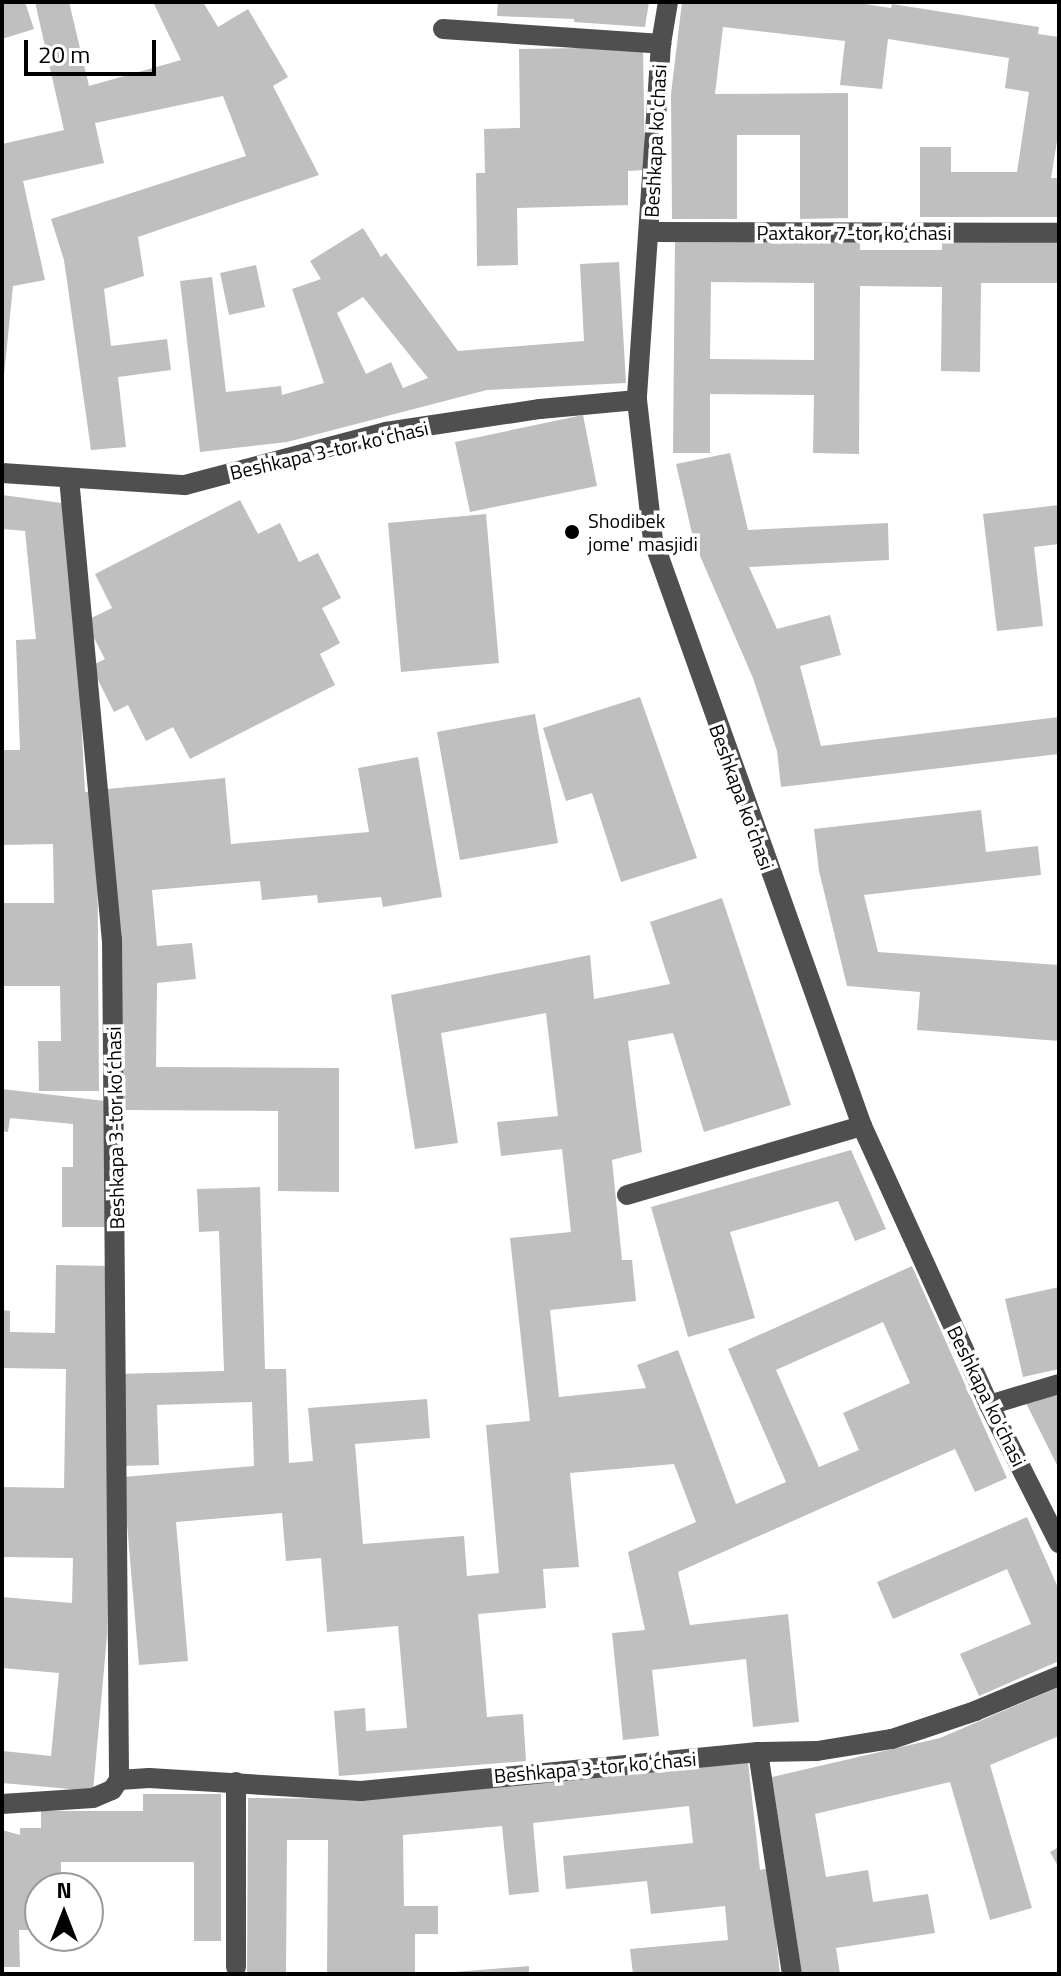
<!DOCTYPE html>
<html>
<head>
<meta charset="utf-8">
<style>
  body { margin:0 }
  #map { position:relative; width:1061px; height:1976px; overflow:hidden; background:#fff; font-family:"Titillium Web",sans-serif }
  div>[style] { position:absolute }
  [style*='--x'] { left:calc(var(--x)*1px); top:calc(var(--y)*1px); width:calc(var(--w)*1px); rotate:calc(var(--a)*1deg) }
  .building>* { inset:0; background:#bfbfbf }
  .minor>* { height:20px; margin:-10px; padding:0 10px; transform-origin:10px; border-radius:10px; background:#4f4f4f }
  .dots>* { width:22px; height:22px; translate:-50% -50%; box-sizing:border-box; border:4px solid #fff; border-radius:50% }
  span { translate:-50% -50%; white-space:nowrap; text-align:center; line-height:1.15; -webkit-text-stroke:7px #fff; paint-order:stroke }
  .street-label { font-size:20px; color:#000 }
  .poi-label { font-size:20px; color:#000 }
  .left { translate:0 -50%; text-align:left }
  .frame { position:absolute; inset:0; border:4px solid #000; pointer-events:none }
  .north { position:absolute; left:24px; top:1872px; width:80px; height:80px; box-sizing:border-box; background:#fff; border:2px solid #999; border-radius:50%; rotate:0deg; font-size:22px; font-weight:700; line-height:32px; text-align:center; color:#000 }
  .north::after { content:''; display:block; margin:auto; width:28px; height:36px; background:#000; clip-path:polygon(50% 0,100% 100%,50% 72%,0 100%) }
  .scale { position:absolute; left:24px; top:40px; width:132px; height:36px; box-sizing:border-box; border:4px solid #000; border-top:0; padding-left:10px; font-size:24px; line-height:28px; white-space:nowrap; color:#000; -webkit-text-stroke:6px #fff; paint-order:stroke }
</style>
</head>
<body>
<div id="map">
  <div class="building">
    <i style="clip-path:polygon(2px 2px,25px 2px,34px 29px,2px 39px)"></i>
    <i style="clip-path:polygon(35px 2px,69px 2px,89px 86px,181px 60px,153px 2px,203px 2px,218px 27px,248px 9px,288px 77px,273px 86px,319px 175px,138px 237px,144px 276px,104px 289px,111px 346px,167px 339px,171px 370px,118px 377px,126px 447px,91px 450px,64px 260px,51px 219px,246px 156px,223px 96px,95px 123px,104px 163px,23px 181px,45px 280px,13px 286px,2px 395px,2px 144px,64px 130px)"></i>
    <i style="clip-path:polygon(498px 2px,649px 2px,645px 27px,574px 22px,574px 19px,497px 16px)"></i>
    <i style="clip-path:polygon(682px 2px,852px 2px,891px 8px,892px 4px,1039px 27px,1038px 34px,1059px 37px,1059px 129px,1051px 178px,1059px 178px,1059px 217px,920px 217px,920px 147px,951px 147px,951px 172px,1017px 172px,1029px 92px,1005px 88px,1009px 58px,888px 39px,882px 89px,840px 85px,845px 41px,723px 27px,715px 94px,848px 93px,848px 218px,800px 219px,800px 135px,737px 135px,737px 219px,672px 219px,671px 94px)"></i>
    <i style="clip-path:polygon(643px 47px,645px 170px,628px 171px,628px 205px,517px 208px,518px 265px,477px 266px,476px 173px,485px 173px,484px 129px,520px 128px,519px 49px)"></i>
    <i style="clip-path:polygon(evenodd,363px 228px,381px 257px,386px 253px,458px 351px,584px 341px,580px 264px,619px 262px,626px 383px,487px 390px,287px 442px,200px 452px,180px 281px,212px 277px,226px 392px,281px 386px,282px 395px,324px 383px,292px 289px,321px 279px,310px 261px,363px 228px,363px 297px,428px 378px,403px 388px,391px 362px,366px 374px,337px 313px,363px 297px)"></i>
    <i style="clip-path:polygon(evenodd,942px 236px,1059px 237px,1059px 283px,981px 283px,980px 372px,941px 371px,942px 287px,860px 286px,859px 454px,813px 453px,814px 395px,710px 394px,710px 453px,673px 453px,675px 238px,860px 239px,860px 250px,942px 250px,942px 236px,711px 282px,814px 283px,814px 360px,710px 359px,711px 282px)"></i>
    <i style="clip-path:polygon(256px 265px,265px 307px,229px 315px,220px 273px)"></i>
    <i style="clip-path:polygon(583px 415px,597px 486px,470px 512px,455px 442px)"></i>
    <i style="clip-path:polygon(730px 453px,748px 530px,888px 523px,889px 560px,749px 567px,777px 629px,830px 615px,841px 655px,800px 666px,821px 746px,1059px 717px,1059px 754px,781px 787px,777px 751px,753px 678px,694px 542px,676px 464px)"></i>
    <i style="clip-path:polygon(2px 495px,62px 503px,77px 639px,85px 792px,97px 792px,99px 1091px,39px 1091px,38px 1041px,61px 1041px,60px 986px,2px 986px,2px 903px,54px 903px,53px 844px,2px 845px,2px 750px,20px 750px,16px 640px,36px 639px,25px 531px,2px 529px)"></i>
    <i style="clip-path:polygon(240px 500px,258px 534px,280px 523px,299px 562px,318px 553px,341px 598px,322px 608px,340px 643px,320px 654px,335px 685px,190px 759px,173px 727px,146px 741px,128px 705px,114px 712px,91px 666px,105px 659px,85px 621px,112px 608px,95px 574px)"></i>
    <i style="clip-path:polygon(1059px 505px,1059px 544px,1034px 547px,1043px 626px,997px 631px,983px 514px)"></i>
    <i style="clip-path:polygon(486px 514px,499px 663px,401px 672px,388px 523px)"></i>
    <i style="clip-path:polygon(640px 697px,697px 858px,621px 882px,592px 793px,566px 801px,543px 728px)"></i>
    <i style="clip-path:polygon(535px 714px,558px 843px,460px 860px,437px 732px)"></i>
    <i style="clip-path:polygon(418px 757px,442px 897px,383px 907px,381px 897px,318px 903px,317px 895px,262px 900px,260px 881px,152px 890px,157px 946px,192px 943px,196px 979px,157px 983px,156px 1067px,339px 1068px,339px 1192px,278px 1191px,278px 1111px,120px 1110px,122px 950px,107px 789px,225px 778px,231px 844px,369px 832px,358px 768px)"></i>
    <i style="clip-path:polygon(981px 810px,986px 852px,1038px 846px,1041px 875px,864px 895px,878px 952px,1059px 965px,1059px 1041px,917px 1030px,920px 992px,847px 986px,819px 871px,814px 829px)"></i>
    <i style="clip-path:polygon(evenodd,722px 898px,791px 1105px,704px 1132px,673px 1033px,628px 1041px,642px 1152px,612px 1160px,622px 1260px,632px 1260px,636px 1301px,550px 1310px,559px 1397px,646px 1388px,637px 1365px,678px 1350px,736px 1504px,786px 1482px,728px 1349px,912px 1266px,1007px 1478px,975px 1492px,955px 1449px,678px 1572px,690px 1625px,788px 1614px,799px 1722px,753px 1727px,746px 1659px,652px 1670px,659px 1736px,623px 1740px,612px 1633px,645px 1630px,628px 1552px,696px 1522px,674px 1464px,570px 1473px,579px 1567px,543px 1569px,546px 1608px,478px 1614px,487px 1717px,523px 1714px,526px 1761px,339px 1776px,334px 1711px,365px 1708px,366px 1731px,407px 1728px,398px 1626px,327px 1632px,321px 1558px,286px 1561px,282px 1513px,176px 1522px,188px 1661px,139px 1665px,123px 1477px,254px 1466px,252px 1402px,157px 1405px,159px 1465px,121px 1466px,118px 1374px,224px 1371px,219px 1231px,199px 1232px,197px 1189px,260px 1187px,265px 1369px,286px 1369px,289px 1463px,313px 1461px,308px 1408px,427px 1399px,430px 1438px,355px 1444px,363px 1544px,464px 1536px,467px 1576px,499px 1573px,486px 1425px,530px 1421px,510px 1238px,571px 1232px,562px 1149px,501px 1156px,497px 1122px,558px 1116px,546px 1013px,441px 1033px,458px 1143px,415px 1149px,391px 995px,590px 955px,594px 999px,670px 984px,650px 922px,722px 898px,883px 1322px,910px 1383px,843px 1413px,859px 1450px,819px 1467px,776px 1370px,883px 1322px)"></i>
    <i style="clip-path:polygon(2px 1089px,105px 1101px,107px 1227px,62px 1227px,62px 1167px,73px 1167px,73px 1124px,10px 1118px,8px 1132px,2px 1131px)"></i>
    <i style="clip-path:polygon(851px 1150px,886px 1229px,855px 1241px,838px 1201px,730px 1232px,755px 1318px,688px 1337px,651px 1207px)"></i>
    <i style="clip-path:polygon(56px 1265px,111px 1266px,107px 1636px,93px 1791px,2px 1783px,3px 1751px,51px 1756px,59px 1673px,2px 1668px,2px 1597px,72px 1603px,73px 1558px,2px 1557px,2px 1487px,64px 1488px,66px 1369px,2px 1368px,2px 1310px,10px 1311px,10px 1332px,55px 1333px)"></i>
    <i style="clip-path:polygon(1059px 1287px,1059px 1369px,1023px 1377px,1005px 1299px)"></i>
    <i style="clip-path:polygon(1059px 1388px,1059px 1469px,1024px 1399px)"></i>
    <i style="clip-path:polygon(1027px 1517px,1059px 1590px,1059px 1661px,979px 1696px,960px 1654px,1031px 1624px,1007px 1569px,893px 1619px,877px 1582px)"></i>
    <i style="clip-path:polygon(1059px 1687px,1059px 1736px,990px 1765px,1032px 1908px,990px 1920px,950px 1782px,815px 1814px,826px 1877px,868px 1870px,873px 1902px,928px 1894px,935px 1933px,836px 1948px,840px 1974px,802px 1974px,772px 1777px,940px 1738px)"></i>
    <i style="clip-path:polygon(748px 1762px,760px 1870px,769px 1868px,780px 1974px,633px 1974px,630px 1949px,728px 1940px,725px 1906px,651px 1914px,647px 1881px,566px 1889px,563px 1856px,693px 1843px,689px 1806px,533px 1823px,539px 1892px,509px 1895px,502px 1826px,403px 1835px,404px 1906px,438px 1906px,438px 1934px,415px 1934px,415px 1974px,327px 1974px,328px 1840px,287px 1840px,286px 1974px,247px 1974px,248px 1798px,369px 1799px)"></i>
    <i style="clip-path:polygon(143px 1794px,221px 1794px,221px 1941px,194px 1941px,194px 1862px,61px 1862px,61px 1888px,40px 1888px,40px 1930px,19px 1930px,20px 1967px,2px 1967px,2px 1830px,20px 1835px,20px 1828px,41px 1828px,41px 1811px,143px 1811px)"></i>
    <i style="clip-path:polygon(1059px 1847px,1059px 1868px,1050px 1852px)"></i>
    <i style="clip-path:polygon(529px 1966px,529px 1974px,456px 1974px,455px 1972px)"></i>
  </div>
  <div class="minor">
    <i style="--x:668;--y:2;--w:43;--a:99.5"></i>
    <i style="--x:661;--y:44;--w:357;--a:93.9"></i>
    <i style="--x:637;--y:400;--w:141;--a:83.5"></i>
    <i style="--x:653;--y:540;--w:622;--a:70.37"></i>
    <i style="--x:862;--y:1126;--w:307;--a:65.5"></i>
    <i style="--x:989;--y:1405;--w:155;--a:63.1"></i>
    <i style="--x:443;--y:29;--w:219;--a:3.9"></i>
    <i style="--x:650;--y:232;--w:409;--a:0.1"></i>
    <i style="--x:2;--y:473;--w:183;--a:3.8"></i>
    <i style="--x:185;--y:485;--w:208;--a:-14.8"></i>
    <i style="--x:386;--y:432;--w:156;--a:-8.5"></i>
    <i style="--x:540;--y:409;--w:97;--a:-5.3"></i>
    <i style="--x:69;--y:478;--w:463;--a:84.7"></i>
    <i style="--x:112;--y:939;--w:841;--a:89.52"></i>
    <i style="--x:627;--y:1195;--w:245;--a:-16.4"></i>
    <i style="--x:989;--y:1405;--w:73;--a:-16.7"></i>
    <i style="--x:758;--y:1752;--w:225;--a:81.3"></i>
    <i style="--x:236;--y:1782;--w:185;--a:90"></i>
    <i style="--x:2;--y:1804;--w:91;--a:-3.8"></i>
    <i style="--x:93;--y:1798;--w:21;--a:-23"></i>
    <i style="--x:112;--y:1790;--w:12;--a:-55"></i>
    <i style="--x:119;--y:1780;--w:30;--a:-4"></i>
    <i style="--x:149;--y:1778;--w:212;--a:3.5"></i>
    <i style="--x:361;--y:1791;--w:399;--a:-5.6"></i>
    <i style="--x:758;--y:1752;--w:59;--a:-1"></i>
    <i style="--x:817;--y:1751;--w:76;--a:-9.1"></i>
    <i style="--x:892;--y:1739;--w:88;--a:-18.6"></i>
    <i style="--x:975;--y:1711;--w:91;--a:-22.6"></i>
  </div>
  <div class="dots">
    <i style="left:572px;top:532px;background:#000"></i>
  </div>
  <div class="street-label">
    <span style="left:655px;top:141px;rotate:-87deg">Beshkapa ko'chasi</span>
    <span style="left:854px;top:232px">Paxtakor 7-tor koʻchasi</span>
    <span style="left:329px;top:450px;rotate:-13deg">Beshkapa 3-tor koʻchasi</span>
    <span style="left:742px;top:797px;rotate:70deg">Beshkapa ko'chasi</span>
    <span style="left:115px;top:1128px;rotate:-91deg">Beshkapa 3-tor koʻchasi</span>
    <span style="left:987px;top:1396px;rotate:64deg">Beshkapa ko'chasi</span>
    <span style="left:595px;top:1767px;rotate:-5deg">Beshkapa 3-tor koʻchasi</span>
  </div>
  <div class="poi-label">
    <span class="left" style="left:588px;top:532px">Shodibek<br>jome' masjidi</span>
  </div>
  <div class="frame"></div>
  <div class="north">N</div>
  <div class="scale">20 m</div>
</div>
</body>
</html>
